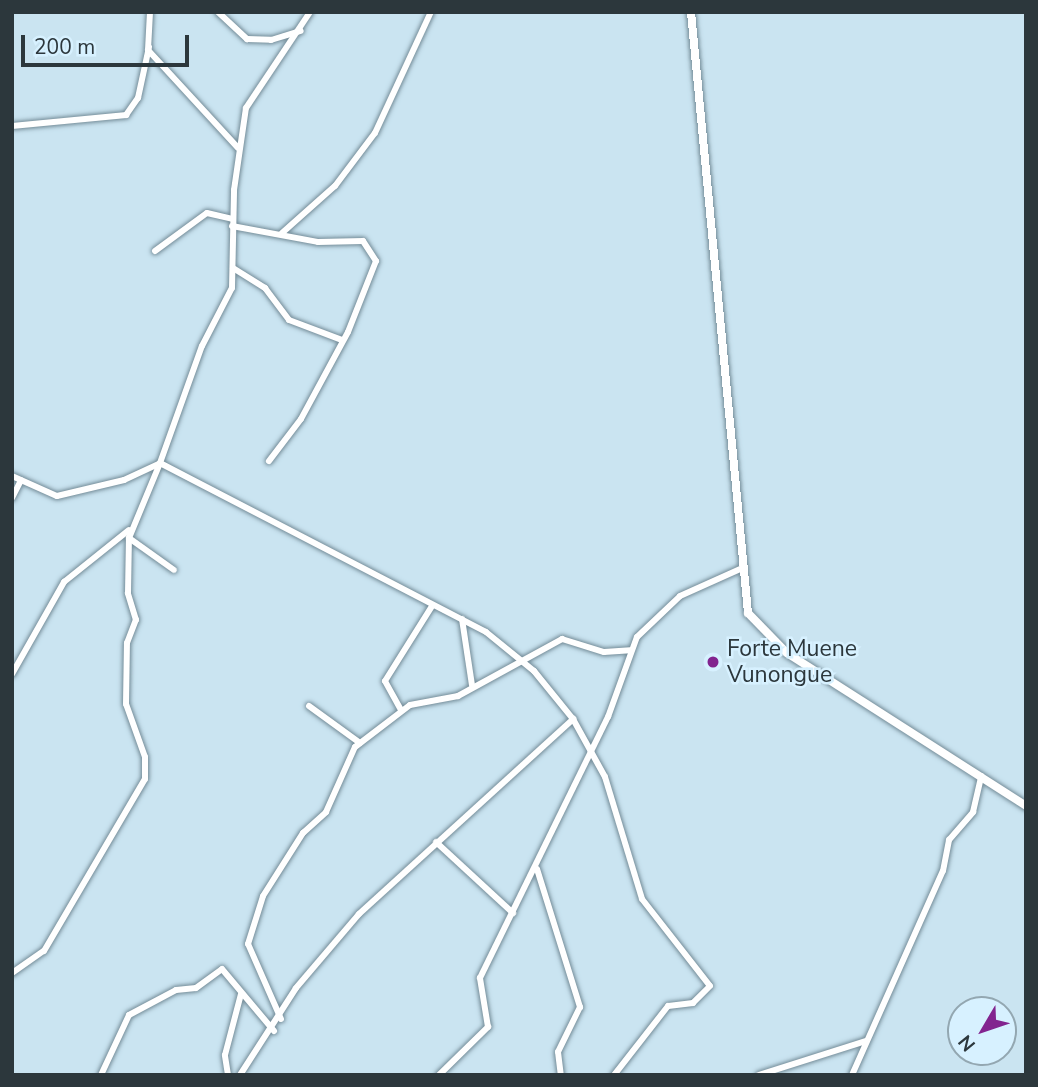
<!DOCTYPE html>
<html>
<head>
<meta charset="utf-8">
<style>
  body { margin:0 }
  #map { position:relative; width:1038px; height:1087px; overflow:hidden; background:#cae4f1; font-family:"Nunito Sans",sans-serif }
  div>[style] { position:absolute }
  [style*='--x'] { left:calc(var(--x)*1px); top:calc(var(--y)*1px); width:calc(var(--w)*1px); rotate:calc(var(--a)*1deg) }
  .roads { filter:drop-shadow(0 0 2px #748c98) drop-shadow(0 0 2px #748c98) }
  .street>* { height:6px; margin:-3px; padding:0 3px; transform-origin:3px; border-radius:3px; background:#fff }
  .secondary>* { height:8px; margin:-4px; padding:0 4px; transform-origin:4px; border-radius:4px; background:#fff }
  .dots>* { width:19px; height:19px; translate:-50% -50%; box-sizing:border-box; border:4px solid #d7f1ff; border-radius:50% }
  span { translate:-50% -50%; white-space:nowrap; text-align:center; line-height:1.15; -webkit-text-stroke:5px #d7f1ff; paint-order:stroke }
  .poi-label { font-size:23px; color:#2c373c }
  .left { translate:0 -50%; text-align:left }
  .frame { position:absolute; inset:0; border:14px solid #2c373c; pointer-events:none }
  .north { position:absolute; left:947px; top:996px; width:70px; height:70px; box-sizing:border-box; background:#d7f1ff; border:2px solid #93a7b1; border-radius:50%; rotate:231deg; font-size:19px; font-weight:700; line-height:28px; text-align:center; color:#2c373c }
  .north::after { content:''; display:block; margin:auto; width:24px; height:32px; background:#82248f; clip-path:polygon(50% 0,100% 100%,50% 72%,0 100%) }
  .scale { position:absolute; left:21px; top:35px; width:168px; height:32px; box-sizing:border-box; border:4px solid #2c373c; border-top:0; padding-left:9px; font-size:21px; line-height:24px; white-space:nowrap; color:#2c373c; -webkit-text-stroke:5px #d7f1ff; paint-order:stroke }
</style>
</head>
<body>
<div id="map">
  <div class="roads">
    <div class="street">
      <i style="--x:150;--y:12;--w:38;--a:93"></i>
      <i style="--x:148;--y:50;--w:133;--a:47.4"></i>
      <i style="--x:218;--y:12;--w:40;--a:43"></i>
      <i style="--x:247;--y:39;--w:24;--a:2"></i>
      <i style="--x:271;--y:40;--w:31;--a:-17"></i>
      <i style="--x:12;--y:126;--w:115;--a:-5.5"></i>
      <i style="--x:126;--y:115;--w:21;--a:-55"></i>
      <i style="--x:138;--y:98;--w:52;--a:-77.8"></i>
      <i style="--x:232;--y:226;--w:87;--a:10.5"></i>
      <i style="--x:318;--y:242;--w:45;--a:-1.3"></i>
      <i style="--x:363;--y:241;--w:24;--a:57"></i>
      <i style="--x:376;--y:261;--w:76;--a:111.5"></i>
      <i style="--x:348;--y:332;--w:99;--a:118.4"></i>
      <i style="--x:301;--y:419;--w:53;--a:127.3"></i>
      <i style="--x:282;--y:233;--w:71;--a:-41.6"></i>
      <i style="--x:335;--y:186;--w:66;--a:-53"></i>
      <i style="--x:375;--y:133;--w:133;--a:-65.2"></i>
      <i style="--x:155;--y:251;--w:64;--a:-36.2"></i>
      <i style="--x:207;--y:213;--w:26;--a:13"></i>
      <i style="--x:233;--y:268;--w:38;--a:32"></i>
      <i style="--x:265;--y:288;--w:40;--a:53"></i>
      <i style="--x:289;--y:320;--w:57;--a:20.7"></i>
      <i style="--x:12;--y:476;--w:49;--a:24"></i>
      <i style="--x:57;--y:496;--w:69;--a:-13.4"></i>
      <i style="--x:124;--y:480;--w:40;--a:-25"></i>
      <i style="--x:160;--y:463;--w:124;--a:-70.3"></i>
      <i style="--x:202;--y:346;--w:65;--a:-62.7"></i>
      <i style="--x:232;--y:288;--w:98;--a:-88.8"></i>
      <i style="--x:234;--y:190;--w:83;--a:-81.7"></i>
      <i style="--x:246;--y:108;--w:115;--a:-56.3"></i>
      <i style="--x:12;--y:498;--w:20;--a:-63"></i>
      <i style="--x:129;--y:538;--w:55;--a:35.4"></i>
      <i style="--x:462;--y:619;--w:67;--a:81.4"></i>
      <i style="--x:12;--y:674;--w:106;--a:-60.5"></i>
      <i style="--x:64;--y:582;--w:83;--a:-38.7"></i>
      <i style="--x:309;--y:706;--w:63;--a:36"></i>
      <i style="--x:401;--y:710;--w:33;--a:-119"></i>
      <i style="--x:385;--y:681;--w:89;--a:-57.9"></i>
      <i style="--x:436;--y:842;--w:105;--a:42.7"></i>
      <i style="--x:537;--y:869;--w:145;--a:72.7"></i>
      <i style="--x:580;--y:1007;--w:50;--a:116.1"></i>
      <i style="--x:558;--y:1052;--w:23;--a:83"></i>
      <i style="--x:12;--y:973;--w:39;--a:-35"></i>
      <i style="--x:44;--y:951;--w:199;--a:-59.6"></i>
      <i style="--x:145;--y:779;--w:22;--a:-90"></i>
      <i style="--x:145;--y:757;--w:56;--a:-109.7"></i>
      <i style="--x:126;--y:704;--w:61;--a:-89.1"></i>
      <i style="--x:127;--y:643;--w:25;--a:-69"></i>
      <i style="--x:136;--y:620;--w:28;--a:-107"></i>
      <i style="--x:128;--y:593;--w:55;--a:-89"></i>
      <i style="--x:129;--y:538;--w:81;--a:-67.5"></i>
      <i style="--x:160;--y:463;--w:367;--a:27.4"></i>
      <i style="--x:486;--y:632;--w:62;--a:39.1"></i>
      <i style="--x:534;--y:671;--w:62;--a:50.9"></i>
      <i style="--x:573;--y:719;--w:66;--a:61.1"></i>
      <i style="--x:605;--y:777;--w:127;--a:73.1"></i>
      <i style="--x:642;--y:899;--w:110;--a:52"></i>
      <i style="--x:710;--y:986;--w:24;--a:135"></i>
      <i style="--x:693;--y:1003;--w:25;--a:173"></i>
      <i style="--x:668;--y:1006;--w:88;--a:128"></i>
      <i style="--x:281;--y:1019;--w:82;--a:-113.7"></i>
      <i style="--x:248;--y:944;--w:50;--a:-72.6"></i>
      <i style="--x:263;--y:896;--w:75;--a:-57.6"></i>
      <i style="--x:303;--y:833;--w:31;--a:-42"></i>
      <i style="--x:326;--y:812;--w:71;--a:-66"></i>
      <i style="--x:355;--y:747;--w:69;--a:-37.4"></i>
      <i style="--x:410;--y:705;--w:49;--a:-10.6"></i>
      <i style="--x:458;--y:696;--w:119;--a:-28.7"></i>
      <i style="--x:562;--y:639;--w:44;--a:17.2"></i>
      <i style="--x:604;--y:652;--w:26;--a:-4"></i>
      <i style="--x:101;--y:1075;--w:66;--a:-65"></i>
      <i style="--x:129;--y:1015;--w:53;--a:-28"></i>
      <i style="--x:176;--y:990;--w:20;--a:-6"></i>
      <i style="--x:196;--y:988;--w:32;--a:-36"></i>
      <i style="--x:222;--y:969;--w:81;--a:50"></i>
      <i style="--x:228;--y:1075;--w:20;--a:-99"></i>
      <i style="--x:225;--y:1055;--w:63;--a:-75.3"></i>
      <i style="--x:240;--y:1075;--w:103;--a:-57.2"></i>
      <i style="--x:296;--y:988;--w:97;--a:-49.6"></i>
      <i style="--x:359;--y:914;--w:290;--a:-42.3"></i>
      <i style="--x:439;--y:1075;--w:69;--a:-44.4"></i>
      <i style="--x:488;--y:1027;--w:50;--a:-99.3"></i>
      <i style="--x:480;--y:978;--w:291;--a:-63.9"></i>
      <i style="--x:608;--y:717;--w:85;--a:-70.1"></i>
      <i style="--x:637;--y:637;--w:59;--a:-43.6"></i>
      <i style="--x:680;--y:596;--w:66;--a:-24.2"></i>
      <i style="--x:759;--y:1075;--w:112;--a:-17.6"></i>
      <i style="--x:852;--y:1075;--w:223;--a:-66"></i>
      <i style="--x:943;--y:871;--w:32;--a:-79"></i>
      <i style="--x:949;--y:840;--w:37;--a:-49"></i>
      <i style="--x:973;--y:812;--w:37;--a:-77"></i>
    </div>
    <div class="secondary">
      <i style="--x:691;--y:12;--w:604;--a:84.58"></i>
      <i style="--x:748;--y:613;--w:56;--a:45.7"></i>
      <i style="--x:787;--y:653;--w:284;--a:32.6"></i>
    </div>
  </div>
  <div class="dots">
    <i style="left:713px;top:662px;background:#82248f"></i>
  </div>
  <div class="poi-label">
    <span class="left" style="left:727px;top:662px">Forte Muene<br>Vunongue</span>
  </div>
  <div class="frame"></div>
  <div class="north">N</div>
  <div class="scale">200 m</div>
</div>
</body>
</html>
